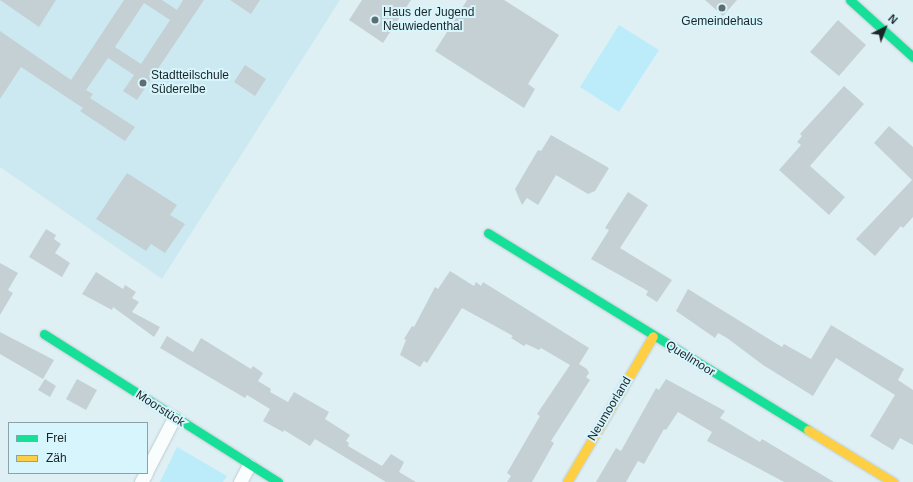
<!DOCTYPE html>
<html>
<head>
<meta charset="utf-8">
<style>
  body { margin:0 }
  #map { position:relative; width:913px; height:482px; overflow:hidden; background:#dff0f5; font-family:Arial,sans-serif }
  div>[style] { position:absolute }
  [style*='--x'] { left:calc(var(--x)*1px); top:calc(var(--y)*1px); width:calc(var(--w)*1px); rotate:calc(var(--a)*1deg) }
  .built>* { inset:0; background:#cce9f1 }
  .green>* { inset:0; background:#bcecf9 }
  .building>* { inset:0; background:#c4d0d4 }
  .roads { filter:drop-shadow(0 0 1px #bfcccf) drop-shadow(0 0 1px #bfcccf) }
  .street>* { height:13px; margin:-6.5px; padding:0 6.5px; transform-origin:6.5px; border-radius:6.5px; background:#fafdfe }
  .fast>* { height:9px; margin:-4.5px; padding:0 4.5px; transform-origin:4.5px; border-radius:4.5px; background:#16e098 }
  .slow>* { height:9px; margin:-4.5px; padding:0 4.5px; transform-origin:4.5px; border-radius:4.5px; background:#ffcf43 }
  .dots>* { width:11px; height:11px; translate:-50% -50%; box-sizing:border-box; border:2px solid #d7f5fd; border-radius:50% }
  span { translate:-50% -50%; white-space:nowrap; text-align:center; line-height:1.15; -webkit-text-stroke:4px #d7f5fd; paint-order:stroke }
  .poi-label { font-size:12px; color:#1a2528 }
  .left { translate:0 -50%; text-align:left }
  .street-label { font-size:12px; color:#1a2528 }
  .legend { position:absolute; left:8px; top:422px; width:140px; height:52px; box-sizing:border-box; background:#d7f5fd; border:1px solid #8ba2a8; margin:0; padding:5px 7px; list-style:none; font-size:12px; color:#1a2528 }
  .legend li { display:flex; align-items:center; gap:8px; height:20px }
  .legend b { width:20px; border:1px solid #8ba2a8 }
  .north { position:absolute; left:865px; top:8px; width:40px; height:40px; -webkit-text-stroke:3px #d7f5fd; paint-order:stroke; rotate:42deg; font-size:11px; font-weight:700; line-height:16px; text-align:center; color:#1a2528 }
  .north::after { content:''; display:block; margin:auto; width:14px; height:18px; background:#1a2528; clip-path:polygon(50% 0,100% 100%,50% 72%,0 100%) }
</style>
</head>
<body>
<div id="map">
  <div class="built">
    <i style="clip-path:polygon(0 0,340px 0,162px 279px,0 167px)"></i>
  </div>
  <div class="green">
    <i style="clip-path:polygon(619px 25px,659px 50px,619px 112px,580px 87px)"></i>
    <i style="clip-path:polygon(177px 447px,227px 476px,223px 482px,160px 482px)"></i>
  </div>
  <div class="building">
    <i style="clip-path:polygon(0 0,56px 0,39px 27px)"></i>
    <i style="clip-path:polygon(evenodd,124px 0,162px 0,177px 10px,183px 0,204px 0,137px 100px,123px 91px,134px 75px,108px 58px,86px 90px,93px 94px,90px 98px,135px 127px,125px 141px,80px 111px,83px 108px,21px 67px,0 99px,0 31px,71px 80px,124px 0,144px 3px,170px 20px,141px 64px,115px 47px,144px 3px)"></i>
    <i style="clip-path:polygon(230px 0,260px 0,251px 14px)"></i>
    <i style="clip-path:polygon(362px 0,411px 0,383px 43px,349px 20px)"></i>
    <i style="clip-path:polygon(467px 0,504px 0,559px 35px,528px 84px,535px 89px,524px 108px,435px 51px)"></i>
    <i style="clip-path:polygon(705px 0,737px 0,723px 16px)"></i>
    <i style="clip-path:polygon(838px 20px,866px 45px,839px 76px,810px 52px)"></i>
    <i style="clip-path:polygon(245px 65px,266px 79px,255px 96px,234px 82px)"></i>
    <i style="clip-path:polygon(844px 86px,864px 104px,810px 166px,845px 197px,829px 215px,779px 170px,801px 145px,797px 142px,802px 136px,800px 134px)"></i>
    <i style="clip-path:polygon(889px 126px,913px 147px,913px 217px,903px 228px,901px 226px,875px 256px,856px 239px,912px 180px,874px 143px)"></i>
    <i style="clip-path:polygon(551px 135px,609px 168px,595px 191px,588px 194px,556px 175px,538px 205px,527px 198px,522px 205px,515px 189px,538px 150px,541px 151px)"></i>
    <i style="clip-path:polygon(127px 173px,177px 205px,170px 215px,185px 224px,165px 253px,151px 244px,146px 251px,96px 219px)"></i>
    <i style="clip-path:polygon(628px 192px,648px 205px,620px 248px,672px 280px,657px 302px,646px 295px,648px 291px,591px 259px,609px 230px,605px 228px)"></i>
    <i style="clip-path:polygon(46px 229px,56px 235px,54px 239px,61px 244px,55px 253px,70px 263px,62px 277px,29px 257px)"></i>
    <i style="clip-path:polygon(0 263px,18px 273px,8px 290px,13px 293px,0 315px)"></i>
    <i style="clip-path:polygon(450px 271px,474px 286px,476px 282px,481px 286px,483px 282px,589px 348px,579px 364px,587px 369px,589px 373px,586px 377px,590px 380px,551px 441px,554px 443px,532px 482px,507px 482px,511px 476px,507px 473px,540px 416px,537px 414px,570px 365px,541px 348px,539px 350px,526px 344px,524px 346px,511px 338px,513px 336px,462px 308px,427px 363px,424px 361px,420px 367px,400px 355px,406px 340px,404px 339px,412px 326px,414px 327px,435px 287px,438px 289px)"></i>
    <i style="clip-path:polygon(96px 272px,123px 289px,125px 285px,136px 292px,132px 298px,139px 302px,132px 312px,160px 327px,154px 337px,113px 307px,112px 310px,82px 294px)"></i>
    <i style="clip-path:polygon(688px 289px,782px 347px,784px 344px,811px 359px,831px 325px,904px 369px,898px 380px,913px 390px,913px 445px,900px 438px,893px 450px,870px 436px,895px 395px,836px 358px,813px 396px,763px 365px,727px 338px,718px 333px,715px 338px,676px 311px)"></i>
    <i style="clip-path:polygon(0 332px,54px 360px,43px 379px,0 354px)"></i>
    <i style="clip-path:polygon(167px 336px,193px 352px,201px 338px,251px 369px,253px 366px,263px 373px,258px 381px,271px 389px,270px 392px,288px 402px,294px 392px,329px 412px,325px 419px,350px 435px,346px 441px,349px 443px,348px 446px,382px 466px,391px 454px,404px 462px,399px 472px,416px 482px,386px 482px,315px 439px,310px 446px,284px 430px,283px 432px,263px 421px,270px 409px,247px 395px,245px 398px,160px 348px)"></i>
    <i style="clip-path:polygon(45px 379px,56px 386px,50px 397px,38px 390px)"></i>
    <i style="clip-path:polygon(77px 379px,97px 390px,86px 410px,66px 399px)"></i>
    <i style="clip-path:polygon(666px 379px,725px 411px,720px 418px,760px 442px,762px 439px,834px 482px,784px 482px,707px 441px,712px 432px,678px 412px,666px 430px,664px 429px,644px 464px,638px 461px,626px 482px,596px 482px,616px 448px,621px 451px,656px 388px,659px 390px)"></i>
  </div>
  <div class="roads">
    <div class="street">
      <i style="--x:147;--y:470;--w:59;--a:-62.6"></i>
      <i style="--x:141;--y:482;--w:10;--a:-61"></i>
      <i style="--x:240;--y:482;--w:19;--a:-62"></i>
    </div>
    <div class="fast">
      <i style="--x:850;--y:0;--w:85;--a:42.1"></i>
      <i style="--x:488;--y:233;--w:376;--a:31.6"></i>
      <i style="--x:44;--y:334;--w:277;--a:32.3"></i>
    </div>
    <div class="slow">
      <i style="--x:808;--y:430;--w:100;--a:31.5"></i>
      <i style="--x:567;--y:482;--w:169;--a:-59.5"></i>
    </div>
  </div>
  <div class="dots">
    <i style="left:722px;top:8px;background:#5f6c70"></i>
    <i style="left:375px;top:20px;background:#5f6c70"></i>
    <i style="left:143px;top:83px;background:#5f6c70"></i>
  </div>
  <div class="poi-label">
    <span class="left" style="left:383px;top:20px">Haus der Jugend<br>Neuwiedenthal</span>
    <span style="left:722px;top:22px">Gemeindehaus</span>
    <span class="left" style="left:151px;top:83px">Stadtteilschule<br>Süderelbe</span>
  </div>
  <div class="street-label">
    <span style="left:690px;top:359px;rotate:32deg">Quellmoor</span>
    <span style="left:160px;top:409px;rotate:33deg">Moorstück</span>
    <span style="left:610px;top:409px;rotate:-59deg">Neumoorland</span>
  </div>
  <ul class="legend">
  <li><b style="height:5px;background:#16e098"></b>Frei</li>
  <li><b style="height:5px;background:#ffcf43"></b>Zäh</li>
  </ul>
  <div class="north">N</div>
</div>
</body>
</html>
